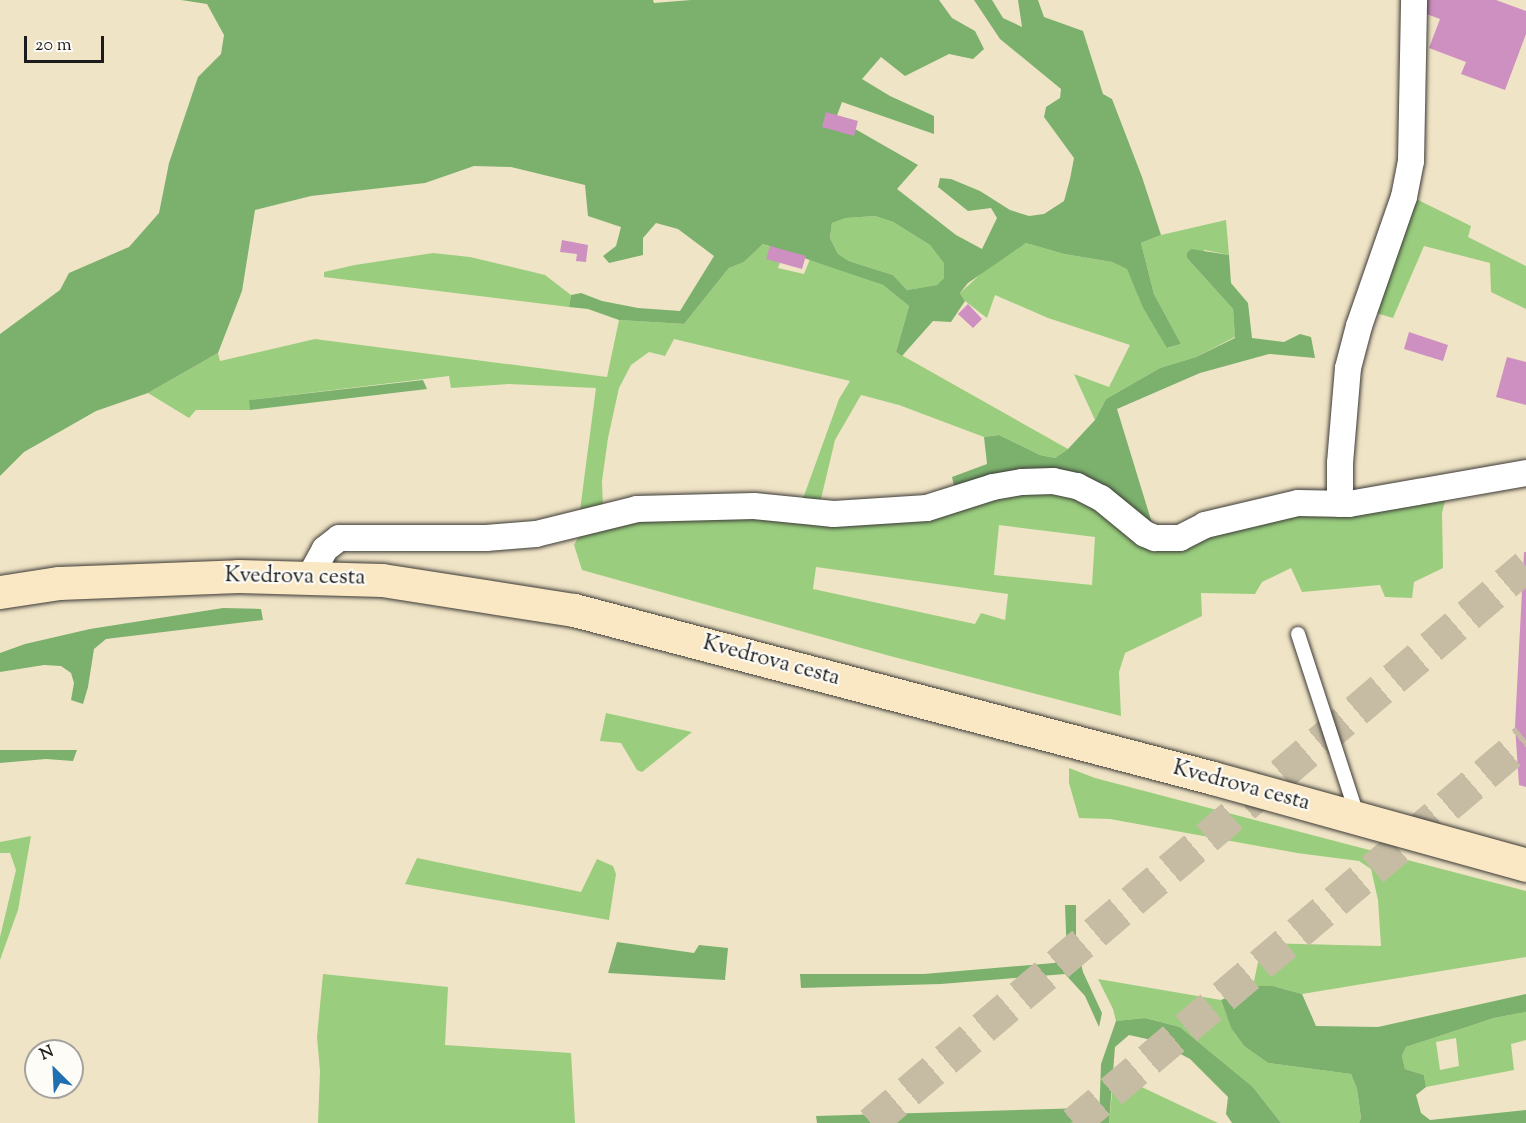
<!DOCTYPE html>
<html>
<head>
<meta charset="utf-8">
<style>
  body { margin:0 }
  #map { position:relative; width:1526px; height:1123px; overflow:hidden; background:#f0e4c6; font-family:"Sorts Mill Goudy",serif }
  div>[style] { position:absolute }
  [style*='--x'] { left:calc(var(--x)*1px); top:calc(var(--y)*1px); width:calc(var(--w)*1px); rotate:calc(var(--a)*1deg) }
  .green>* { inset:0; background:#9ace7e }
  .forest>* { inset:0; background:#7bb16d }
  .building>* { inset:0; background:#cd90c1 }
  .highway-tunnel>* { height:33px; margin-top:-16.5px; transform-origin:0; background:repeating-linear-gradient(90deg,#c6bca4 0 33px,transparent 0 49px) }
  .roads { filter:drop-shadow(0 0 2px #3c3a36) drop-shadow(0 0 2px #3c3a36) }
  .lane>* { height:14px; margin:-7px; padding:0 7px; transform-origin:7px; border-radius:7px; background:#fff }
  .street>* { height:26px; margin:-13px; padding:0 13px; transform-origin:13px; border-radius:13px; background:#fff }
  .secondary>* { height:33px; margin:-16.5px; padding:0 16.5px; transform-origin:16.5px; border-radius:16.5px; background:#fae7c3 }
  span { translate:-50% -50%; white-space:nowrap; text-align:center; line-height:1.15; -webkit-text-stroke:4.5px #fdfcf7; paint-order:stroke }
  .street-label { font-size:22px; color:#1c1c1c }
  .north { position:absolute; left:24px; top:1039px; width:60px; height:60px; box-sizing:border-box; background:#fdfcf7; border:2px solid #a3a29f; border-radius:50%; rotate:336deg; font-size:16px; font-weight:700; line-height:24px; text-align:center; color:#1c1c1c }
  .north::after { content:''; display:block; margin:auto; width:21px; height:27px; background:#1f6fb2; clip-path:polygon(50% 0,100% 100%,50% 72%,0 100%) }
  .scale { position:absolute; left:24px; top:36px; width:80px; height:27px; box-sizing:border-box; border:3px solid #1c1c1c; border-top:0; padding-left:8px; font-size:18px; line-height:21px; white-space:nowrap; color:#1c1c1c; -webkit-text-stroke:4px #fdfcf7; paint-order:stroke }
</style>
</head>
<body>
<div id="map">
  <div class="green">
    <i style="clip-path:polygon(1412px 197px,1471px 226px,1468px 237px,1526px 266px,1526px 309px,1491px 292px,1490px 263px,1424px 246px,1393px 318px,1373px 312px)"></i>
    <i style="clip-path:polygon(875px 216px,893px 222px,930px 245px,945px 263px,944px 278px,938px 285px,907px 290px,893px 275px,849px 261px,838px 254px,830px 238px,832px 223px,846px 218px)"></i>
    <i style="clip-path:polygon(1226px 220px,1229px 255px,1205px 250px,1187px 258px,1233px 309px,1235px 337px,1196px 357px,1160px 368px,1106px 399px,1095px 420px,1074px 374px,1109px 387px,1130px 345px,1048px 318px,995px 295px,987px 318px,965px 301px,960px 293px,986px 269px,1026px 243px,1064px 254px,1112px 262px,1128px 269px,1143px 308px,1168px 348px,1181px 344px,1154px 294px,1141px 243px,1161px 235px)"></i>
    <i style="clip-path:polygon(763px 244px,784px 252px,778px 268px,804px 274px,810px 259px,883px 285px,909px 306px,896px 352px,1068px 449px,1055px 458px,1040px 455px,999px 435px,984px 437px,899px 405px,861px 395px,835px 440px,820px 503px,801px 504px,839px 399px,850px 381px,674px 339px,665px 356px,649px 352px,631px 365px,619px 388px,608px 438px,602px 481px,603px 509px,579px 518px,596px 388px,509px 384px,451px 388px,449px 376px,250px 400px,250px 410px,196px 410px,189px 418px,148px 393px,218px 353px,220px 361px,315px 339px,607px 377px,619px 320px,684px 324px,729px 268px,744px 262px)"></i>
    <i style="clip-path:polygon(433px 253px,470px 257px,545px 275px,571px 295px,569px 307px,324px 277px,324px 272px,355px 265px)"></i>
    <i style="clip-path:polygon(evenodd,1004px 490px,1085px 496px,1140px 538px,1447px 494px,1442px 513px,1443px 568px,1414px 582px,1412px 598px,1385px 597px,1380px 585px,1302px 592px,1291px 568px,1262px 582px,1255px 594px,1201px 593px,1202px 616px,1125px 653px,1119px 672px,1121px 716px,890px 656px,582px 570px,574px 545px,582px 531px,621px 519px,1004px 490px,999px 525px,1095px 537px,1092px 585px,994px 575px,999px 525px,1004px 490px,816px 567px,1008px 594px,1005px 620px,981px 613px,975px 624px,813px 589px,816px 567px)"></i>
    <i style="clip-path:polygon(606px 713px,692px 732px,642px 772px,637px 770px,621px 743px,600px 741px)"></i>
    <i style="clip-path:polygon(1069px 768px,1095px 778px,1526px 891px,1526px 957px,1302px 994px,1273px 986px,1253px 986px,1262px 943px,1381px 946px,1378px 900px,1371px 869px,1359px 861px,1297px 853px,1110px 819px,1079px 818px,1069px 783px)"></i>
    <i style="clip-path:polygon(31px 836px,18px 910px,0 960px,0 937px,16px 870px,10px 853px,0 853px,0 842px)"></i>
    <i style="clip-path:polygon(417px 858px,581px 892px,597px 859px,613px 866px,616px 874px,609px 920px,405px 884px)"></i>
    <i style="clip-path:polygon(323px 974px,448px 987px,445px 1045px,571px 1053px,575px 1123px,318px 1123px,320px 1071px,317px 1037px)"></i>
    <i style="clip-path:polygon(1098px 979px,1221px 1000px,1231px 1028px,1244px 1046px,1268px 1063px,1351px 1074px,1357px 1089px,1361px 1118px,1359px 1123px,1281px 1123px,1253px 1087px,1180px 1027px,1145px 1018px,1116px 1021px,1113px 1009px)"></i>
    <i style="clip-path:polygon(evenodd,1526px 1012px,1526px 1040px,1511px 1044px,1514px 1070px,1426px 1087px,1424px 1075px,1405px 1069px,1402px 1056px,1406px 1047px,1494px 1018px,1526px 1012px,1456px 1038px,1459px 1066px,1440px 1070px,1436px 1042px,1456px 1038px)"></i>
    <i style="clip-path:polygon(1114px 1074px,1218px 1123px,1109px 1123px)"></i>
  </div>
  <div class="forest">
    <i style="clip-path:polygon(evenodd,181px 0,653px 0,654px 3px,691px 0,939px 0,952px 18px,975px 31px,984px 49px,973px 59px,949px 54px,905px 76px,881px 57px,862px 79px,890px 96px,934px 116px,934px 134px,842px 102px,836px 118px,918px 165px,897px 189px,956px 235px,982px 249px,997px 218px,991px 208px,968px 211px,938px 187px,940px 178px,951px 179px,980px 191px,1010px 210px,1029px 216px,1044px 214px,1064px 201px,1070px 179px,1074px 158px,1044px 117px,1046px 107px,1060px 98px,1061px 89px,1000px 39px,974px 0,992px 0,1003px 18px,1022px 27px,1018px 0,1038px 0,1044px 17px,1083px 31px,1103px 94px,1112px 99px,1142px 177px,1161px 235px,1141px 243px,1154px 294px,1181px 344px,1167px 348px,1143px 308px,1127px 269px,1112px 262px,1064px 254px,1026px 243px,968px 283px,960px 293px,965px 301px,951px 322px,933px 321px,902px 356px,896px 352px,909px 306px,883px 285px,763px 244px,744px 262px,729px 268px,684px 324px,619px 320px,588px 309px,569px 307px,571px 295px,581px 293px,602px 301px,638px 308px,680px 311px,714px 256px,678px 229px,656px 223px,643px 238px,643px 255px,609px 263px,603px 256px,616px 246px,621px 227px,588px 216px,585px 185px,511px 167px,474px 166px,425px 183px,311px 196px,255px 210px,242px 291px,218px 353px,148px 393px,96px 411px,24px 452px,0 476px,0 334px,60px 290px,69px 273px,129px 247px,159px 213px,169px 163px,198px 77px,221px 54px,224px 35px,207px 4px,181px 0,875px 216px,893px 222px,930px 245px,944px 263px,944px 278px,937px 285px,907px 290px,893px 275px,849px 261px,838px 254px,830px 238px,832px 223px,846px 218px,875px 216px)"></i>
    <i style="clip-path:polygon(1191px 249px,1229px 255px,1231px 283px,1248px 303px,1252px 338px,1284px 342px,1300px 334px,1311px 337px,1315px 358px,1269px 354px,1200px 373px,1117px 409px,1155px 533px,1085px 480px,955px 490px,952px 477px,987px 464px,984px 437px,999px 435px,1040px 455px,1055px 458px,1068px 449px,1095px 420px,1106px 399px,1160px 368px,1196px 357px,1235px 338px,1233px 309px,1187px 258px,1187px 253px)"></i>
    <i style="clip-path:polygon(423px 380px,427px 389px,250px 410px,249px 400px)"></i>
    <i style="clip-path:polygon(223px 608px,261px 609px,263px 620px,106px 639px,94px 649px,88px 687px,83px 704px,71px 700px,74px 683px,71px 673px,61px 666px,44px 665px,0 672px,0 653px,25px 644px,90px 629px)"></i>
    <i style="clip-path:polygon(0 750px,77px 750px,73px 761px,46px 759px,0 763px)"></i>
    <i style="clip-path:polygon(1065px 905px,1076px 905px,1076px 943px,1083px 972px,1102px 1013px,1099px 1027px,1085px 996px,1065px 974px,941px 984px,801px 988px,800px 974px,924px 974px,1054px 963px,1067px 958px)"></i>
    <i style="clip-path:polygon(617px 942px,694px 953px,699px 945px,728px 948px,725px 980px,608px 973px)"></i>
    <i style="clip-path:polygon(1253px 986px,1273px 986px,1302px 994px,1316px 1026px,1378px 1027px,1526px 994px,1526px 1012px,1494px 1018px,1406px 1047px,1402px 1056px,1405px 1069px,1424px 1075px,1426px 1087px,1416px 1095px,1421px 1113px,1430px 1120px,1526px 1110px,1526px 1123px,1359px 1123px,1361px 1118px,1357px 1089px,1351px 1074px,1268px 1063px,1244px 1046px,1231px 1028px,1221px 1000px)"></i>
    <i style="clip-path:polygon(1145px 1018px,1180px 1027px,1253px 1087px,1281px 1123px,1232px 1123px,1226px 1114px,1228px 1097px,1190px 1059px,1156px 1041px,1129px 1035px,1115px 1047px,1109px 1123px,1099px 1123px,1101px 1064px,1116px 1021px)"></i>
    <i style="clip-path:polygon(1086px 1108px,1088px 1121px,1069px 1123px,817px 1123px,816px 1116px)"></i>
  </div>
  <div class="building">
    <i style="clip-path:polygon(1426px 0,1496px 0,1526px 11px,1526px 34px,1505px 90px,1461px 74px,1466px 62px,1429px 48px,1440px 19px,1421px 12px)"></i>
    <i style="clip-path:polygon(826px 112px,858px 121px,854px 136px,822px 127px)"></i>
    <i style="clip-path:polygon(562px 240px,588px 245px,586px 262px,576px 261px,577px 254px,560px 252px)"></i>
    <i style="clip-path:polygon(770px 246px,806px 256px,802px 269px,766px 259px)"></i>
    <i style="clip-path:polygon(968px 304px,982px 319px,973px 328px,958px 314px)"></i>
    <i style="clip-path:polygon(1409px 332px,1448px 345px,1443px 361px,1404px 349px)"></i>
    <i style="clip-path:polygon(1507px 357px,1526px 362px,1526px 405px,1496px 397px)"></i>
    <i style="clip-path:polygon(1524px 552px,1526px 552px,1526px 787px,1519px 785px,1515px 726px)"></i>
  </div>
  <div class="highway-tunnel">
    <i style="--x:871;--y:1123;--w:860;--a:-40.38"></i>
    <i style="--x:1074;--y:1123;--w:593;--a:-40.35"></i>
  </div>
  <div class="roads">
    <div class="lane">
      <i style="--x:1298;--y:634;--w:194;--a:71.9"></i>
    </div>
    <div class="street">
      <i style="--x:1340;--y:504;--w:41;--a:-90"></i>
      <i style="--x:1340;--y:463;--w:95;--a:-85.2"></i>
      <i style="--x:1348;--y:368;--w:43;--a:-75.3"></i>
      <i style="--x:1359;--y:326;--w:137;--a:-70.8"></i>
      <i style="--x:1404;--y:197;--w:37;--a:-79"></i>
      <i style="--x:1411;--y:161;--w:161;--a:-88.9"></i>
      <i style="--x:309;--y:578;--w:33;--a:-61"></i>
      <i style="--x:325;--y:549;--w:18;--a:-38"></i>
      <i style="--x:339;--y:538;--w:147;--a:0"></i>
      <i style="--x:486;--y:538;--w:50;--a:-4.6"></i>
      <i style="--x:536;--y:534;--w:104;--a:-13.9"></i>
      <i style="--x:637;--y:509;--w:117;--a:-1.5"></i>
      <i style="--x:754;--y:506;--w:80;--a:5.7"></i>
      <i style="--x:834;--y:514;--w:93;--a:-3.7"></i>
      <i style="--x:927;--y:508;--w:69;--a:-17.7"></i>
      <i style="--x:993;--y:487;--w:29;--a:-10"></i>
      <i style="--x:1022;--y:482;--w:31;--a:-2"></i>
      <i style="--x:1053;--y:481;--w:25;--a:12"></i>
      <i style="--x:1077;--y:486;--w:27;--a:27"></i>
      <i style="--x:1101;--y:498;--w:57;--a:39.3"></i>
      <i style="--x:1145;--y:534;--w:11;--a:22"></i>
      <i style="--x:1155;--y:538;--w:25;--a:0"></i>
      <i style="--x:1180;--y:538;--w:28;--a:-27"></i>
      <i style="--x:1205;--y:525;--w:96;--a:-13.3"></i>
      <i style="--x:1298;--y:503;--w:51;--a:1.1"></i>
      <i style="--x:1349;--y:504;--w:180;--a:-9.9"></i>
    </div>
    <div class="secondary">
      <i style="--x:0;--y:592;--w:60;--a:-8.7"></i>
      <i style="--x:59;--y:583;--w:179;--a:-2.2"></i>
      <i style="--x:238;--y:576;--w:144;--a:1.6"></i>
      <i style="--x:382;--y:580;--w:194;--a:8.9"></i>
      <i style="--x:574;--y:610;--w:661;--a:14.73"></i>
      <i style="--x:1213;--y:778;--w:325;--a:15.5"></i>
    </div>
  </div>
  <div class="street-label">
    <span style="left:295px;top:578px;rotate:1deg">Kvedrova cesta</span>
    <span style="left:771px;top:662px;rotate:15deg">Kvedrova cesta</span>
    <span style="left:1241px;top:787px;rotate:15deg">Kvedrova cesta</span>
  </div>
  <div class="north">N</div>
  <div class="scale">20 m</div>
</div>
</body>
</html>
